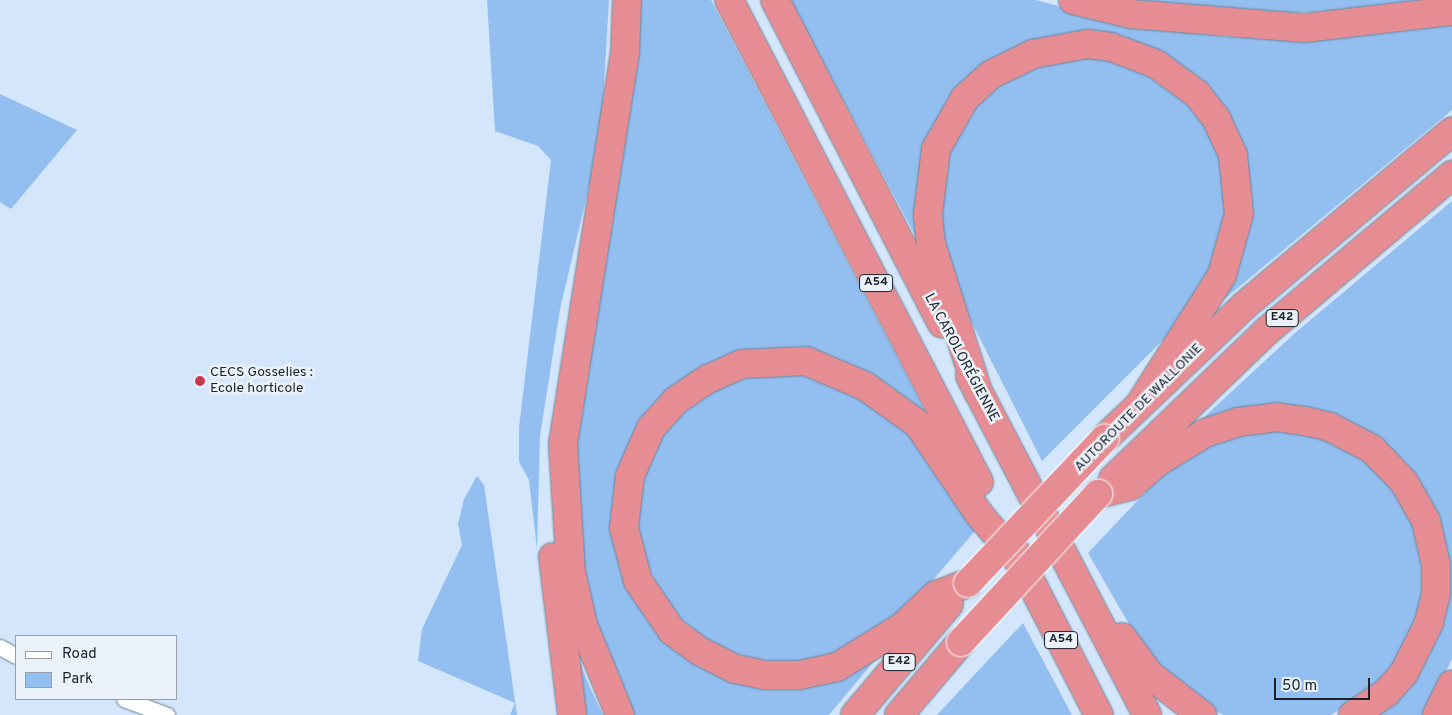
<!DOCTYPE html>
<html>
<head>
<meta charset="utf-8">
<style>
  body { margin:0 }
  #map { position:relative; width:1452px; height:715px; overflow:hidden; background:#d4e6fb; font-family:Overpass,sans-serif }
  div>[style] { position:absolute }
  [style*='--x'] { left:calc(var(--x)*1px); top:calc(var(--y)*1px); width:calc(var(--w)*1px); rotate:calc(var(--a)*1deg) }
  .green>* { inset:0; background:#93bef0 }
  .roads { filter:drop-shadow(0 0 1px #718194) drop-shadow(0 0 1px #718194) }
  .minor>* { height:15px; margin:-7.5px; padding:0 7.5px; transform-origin:7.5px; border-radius:7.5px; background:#fff }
  .motorway>* { height:28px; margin:-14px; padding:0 14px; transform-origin:14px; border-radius:14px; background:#e58d92 }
  .bridges { filter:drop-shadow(0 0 1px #fff) drop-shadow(0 0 1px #fff) }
  .motorway-bridge>* { height:28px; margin:-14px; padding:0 14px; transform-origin:14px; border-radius:14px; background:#e58d92 }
  .dots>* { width:14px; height:14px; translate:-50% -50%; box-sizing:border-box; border:2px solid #ebf2fa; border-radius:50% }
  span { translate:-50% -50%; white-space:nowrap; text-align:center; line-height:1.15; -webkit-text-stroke:5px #ebf2fa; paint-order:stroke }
  .shield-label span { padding:1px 4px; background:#ebf2fa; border:1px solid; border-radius:4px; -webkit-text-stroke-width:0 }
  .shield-label { font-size:12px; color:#1a2129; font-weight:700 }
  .street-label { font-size:14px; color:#1a2129 }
  .poi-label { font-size:14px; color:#1a2129 }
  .left { translate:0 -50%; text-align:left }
  .legend { position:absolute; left:15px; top:635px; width:162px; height:65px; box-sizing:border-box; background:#ebf2fa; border:1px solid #979ea6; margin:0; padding:6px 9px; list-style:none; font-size:15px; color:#1a2129 }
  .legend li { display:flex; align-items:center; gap:10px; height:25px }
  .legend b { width:25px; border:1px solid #979ea6 }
  .scale { position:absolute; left:1274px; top:678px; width:96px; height:22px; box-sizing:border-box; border:2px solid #1a2129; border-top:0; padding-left:6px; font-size:15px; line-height:18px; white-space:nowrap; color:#1a2129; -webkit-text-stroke:4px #ebf2fa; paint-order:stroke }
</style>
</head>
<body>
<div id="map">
  <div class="green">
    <i style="clip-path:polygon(487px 0,609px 0,601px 136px,560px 309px,540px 436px,537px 549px,529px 480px,519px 462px,519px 428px,551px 160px,538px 146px,495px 131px)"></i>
    <i style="clip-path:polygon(638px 0,711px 0,925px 411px,917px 415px,753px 354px,634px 447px,639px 596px,741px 677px,886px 647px,829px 715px,631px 715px,587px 610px,573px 468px)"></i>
    <i style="clip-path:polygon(790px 0,1036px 0,1103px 18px,1226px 37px,1452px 21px,1452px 110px,1216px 306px,1236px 268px,1217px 105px,1064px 38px,946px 112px,924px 252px)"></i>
    <i style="clip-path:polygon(1129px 0,1441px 0,1361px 10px,1282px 13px,1185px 10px)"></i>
    <i style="clip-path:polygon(1067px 55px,1138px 63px,1192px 102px,1224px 157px,1227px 232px,1209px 280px,1179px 324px,1042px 461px,966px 311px,946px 259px,938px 215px,948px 145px,963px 117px,1007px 74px)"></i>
    <i style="clip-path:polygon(0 94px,77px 130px,11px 209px,0 202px)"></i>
    <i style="clip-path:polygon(1452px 201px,1452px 659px,1425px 715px,1376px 715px,1445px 569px,1355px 428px,1188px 432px,1295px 333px)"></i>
    <i style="clip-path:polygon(758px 372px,814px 376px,843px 386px,903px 426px,975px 531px,920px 595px,878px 631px,841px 653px,812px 661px,774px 664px,716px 648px,672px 611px,644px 560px,638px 523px,641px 483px,655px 445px,680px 412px,703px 393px)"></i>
    <i style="clip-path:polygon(1269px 429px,1300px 430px,1358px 452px,1404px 499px,1426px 564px,1424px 601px,1414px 636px,1382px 683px,1331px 715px,1224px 715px,1193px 700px,1166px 677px,1138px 640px,1088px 553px,1156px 481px,1198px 451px,1234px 435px)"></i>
    <i style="clip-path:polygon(477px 476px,484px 485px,517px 715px,510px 715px,515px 703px,418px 661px,422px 629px,462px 545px,458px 524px,464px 499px)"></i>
    <i style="clip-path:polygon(1023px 623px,1072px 715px,937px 715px,977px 672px)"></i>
    <i style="clip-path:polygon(569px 634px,587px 681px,603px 715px,581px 715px)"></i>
  </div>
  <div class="roads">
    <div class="minor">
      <i style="--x:0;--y:647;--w:18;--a:29"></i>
      <i style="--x:124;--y:699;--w:46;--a:20.4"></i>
    </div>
    <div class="motorway">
      <i style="--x:729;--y:0;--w:543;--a:62.59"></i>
      <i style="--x:775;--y:0;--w:364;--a:62.7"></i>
      <i style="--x:1073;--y:0;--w:60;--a:13.6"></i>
      <i style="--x:1131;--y:14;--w:174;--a:4.6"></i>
      <i style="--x:1304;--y:28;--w:149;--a:-6.6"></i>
      <i style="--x:970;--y:376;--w:382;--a:62.4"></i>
      <i style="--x:978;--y:392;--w:155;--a:-107.6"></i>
      <i style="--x:931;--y:244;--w:30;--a:-96"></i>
      <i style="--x:928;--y:214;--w:65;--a:-83"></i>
      <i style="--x:936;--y:149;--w:59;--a:-60.4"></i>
      <i style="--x:965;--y:98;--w:36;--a:-42"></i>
      <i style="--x:992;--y:74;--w:46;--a:-26"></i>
      <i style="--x:1033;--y:54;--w:55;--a:-10.5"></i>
      <i style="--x:1087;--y:44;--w:24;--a:7"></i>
      <i style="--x:1111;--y:47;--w:48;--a:20.7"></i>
      <i style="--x:1156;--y:64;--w:51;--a:36.2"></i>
      <i style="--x:1197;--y:94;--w:31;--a:52"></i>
      <i style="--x:1216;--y:118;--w:41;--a:65.3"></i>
      <i style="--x:1233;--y:155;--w:59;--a:84.2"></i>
      <i style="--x:1239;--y:214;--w:63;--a:105.6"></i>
      <i style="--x:1222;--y:275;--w:149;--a:122.4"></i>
      <i style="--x:1105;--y:438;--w:193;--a:-43.5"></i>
      <i style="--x:1245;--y:305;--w:270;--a:-40"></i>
      <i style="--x:1113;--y:479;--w:215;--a:-43.9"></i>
      <i style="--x:1268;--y:330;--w:241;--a:-40.1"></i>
      <i style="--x:1098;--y:494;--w:33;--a:-14"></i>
      <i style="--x:1130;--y:486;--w:38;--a:-41"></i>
      <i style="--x:1159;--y:461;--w:54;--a:-31.3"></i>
      <i style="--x:1205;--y:433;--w:35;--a:-18"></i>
      <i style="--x:1238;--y:422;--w:38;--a:-7"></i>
      <i style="--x:1276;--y:417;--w:29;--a:8"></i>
      <i style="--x:1305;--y:421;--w:26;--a:13"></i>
      <i style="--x:1330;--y:427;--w:47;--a:27.6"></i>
      <i style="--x:1372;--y:449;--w:46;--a:45.9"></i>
      <i style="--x:1404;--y:482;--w:45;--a:60.6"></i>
      <i style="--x:1426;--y:521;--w:45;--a:77.2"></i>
      <i style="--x:1436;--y:565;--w:29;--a:90"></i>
      <i style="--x:1436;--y:594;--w:30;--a:104"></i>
      <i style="--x:1429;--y:623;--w:56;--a:116.6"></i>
      <i style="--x:1404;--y:673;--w:27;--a:132"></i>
      <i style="--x:1386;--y:693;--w:40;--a:146"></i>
      <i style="--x:1015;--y:551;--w:184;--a:62.9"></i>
      <i style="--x:553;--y:557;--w:159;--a:83.1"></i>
      <i style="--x:968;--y:583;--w:34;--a:159"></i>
      <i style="--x:936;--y:595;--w:47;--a:136.7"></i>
      <i style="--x:902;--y:627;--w:76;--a:148.4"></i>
      <i style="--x:837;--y:667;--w:38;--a:168"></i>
      <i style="--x:800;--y:675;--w:36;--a:180"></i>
      <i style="--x:764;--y:675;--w:30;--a:-168"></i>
      <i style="--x:735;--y:669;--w:38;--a:-153"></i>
      <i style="--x:701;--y:652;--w:36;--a:-144"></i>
      <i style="--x:672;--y:631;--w:60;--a:-124.2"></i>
      <i style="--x:638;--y:581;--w:55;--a:-104.8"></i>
      <i style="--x:624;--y:528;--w:52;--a:-83.4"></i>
      <i style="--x:630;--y:476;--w:52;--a:-66.4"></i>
      <i style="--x:651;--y:428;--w:36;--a:-48"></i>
      <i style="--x:675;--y:401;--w:40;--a:-34"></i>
      <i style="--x:708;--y:379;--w:37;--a:-24"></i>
      <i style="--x:742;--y:364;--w:64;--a:-2.7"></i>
      <i style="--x:806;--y:361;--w:64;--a:23"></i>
      <i style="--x:865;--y:386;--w:65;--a:35.6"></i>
      <i style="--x:918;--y:424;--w:109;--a:55.9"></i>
      <i style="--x:979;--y:514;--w:68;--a:49.8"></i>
      <i style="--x:1122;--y:637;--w:47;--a:53.6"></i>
      <i style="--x:1150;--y:675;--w:66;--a:37.6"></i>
      <i style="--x:620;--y:715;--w:97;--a:-112.3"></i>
      <i style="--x:583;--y:625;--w:54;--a:-102.8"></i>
      <i style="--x:571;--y:572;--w:128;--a:-93.6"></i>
      <i style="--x:563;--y:444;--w:396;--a:-81"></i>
      <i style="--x:625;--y:53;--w:53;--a:-87.8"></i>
      <i style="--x:855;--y:715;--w:145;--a:-49.7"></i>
      <i style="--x:899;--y:715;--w:96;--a:-49.7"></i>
      <i style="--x:1437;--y:715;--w:34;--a:-64"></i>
    </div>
  </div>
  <div class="bridges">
    <div class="motorway-bridge">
      <i style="--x:968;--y:583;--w:199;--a:-46.6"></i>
      <i style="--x:961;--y:642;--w:202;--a:-47.2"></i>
    </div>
  </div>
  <div class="dots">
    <i style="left:200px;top:381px;background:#c9384f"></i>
  </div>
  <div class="shield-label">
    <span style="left:876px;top:283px">A54</span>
    <span style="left:1282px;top:318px">E42</span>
    <span style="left:1061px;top:640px">A54</span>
    <span style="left:899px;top:662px">E42</span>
  </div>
  <div class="street-label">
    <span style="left:961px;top:358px;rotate:62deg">LA CAROLORÉGIENNE</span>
    <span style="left:1139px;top:408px;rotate:-45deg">AUTOROUTE DE WALLONIE</span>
  </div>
  <div class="poi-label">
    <span class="left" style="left:210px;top:381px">CECS Gosselies :<br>Ecole horticole</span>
  </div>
  <ul class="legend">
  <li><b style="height:6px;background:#fff"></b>Road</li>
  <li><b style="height:14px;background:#93bef0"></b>Park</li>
  </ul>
  <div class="scale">50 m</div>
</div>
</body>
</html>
